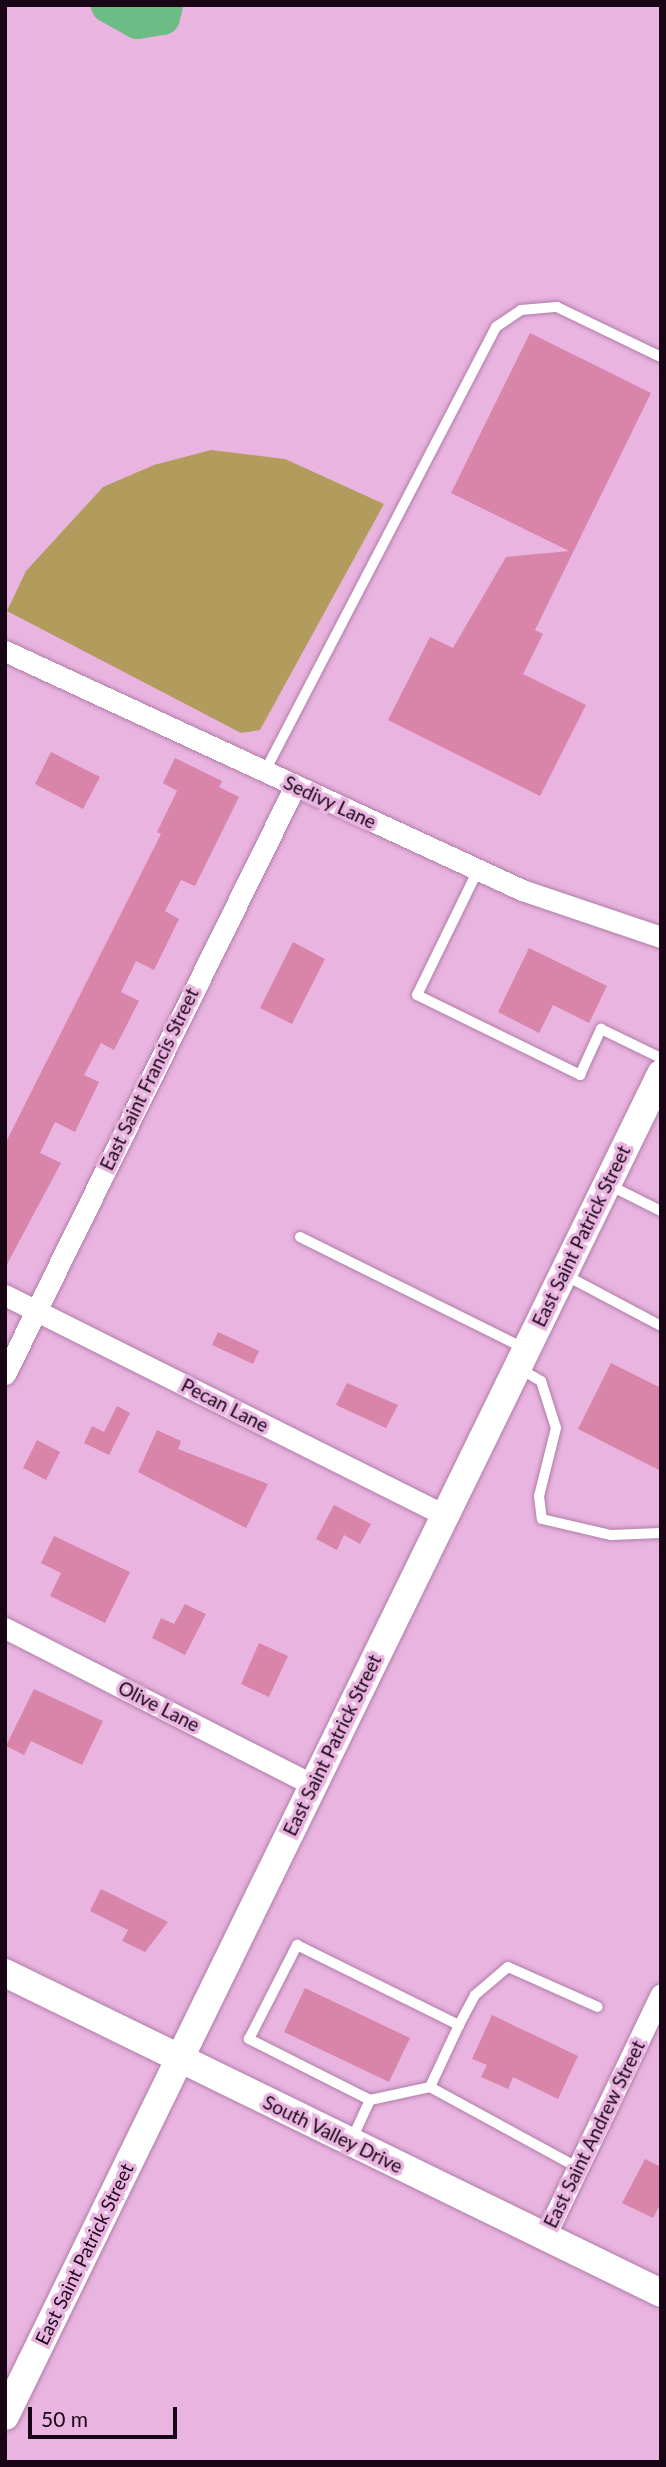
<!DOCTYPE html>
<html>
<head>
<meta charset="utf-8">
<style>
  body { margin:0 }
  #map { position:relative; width:666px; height:2467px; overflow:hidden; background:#e9b4e0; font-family:Lato,sans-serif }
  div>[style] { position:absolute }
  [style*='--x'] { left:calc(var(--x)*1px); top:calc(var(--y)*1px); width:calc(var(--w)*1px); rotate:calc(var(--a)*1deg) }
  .green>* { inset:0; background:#b19c5d }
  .river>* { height:35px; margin:-17.5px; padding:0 17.5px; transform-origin:17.5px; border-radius:17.5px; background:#6ebc85 }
  .building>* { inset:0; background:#d985aa }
  .roads { filter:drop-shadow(0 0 2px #af7da7) drop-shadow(0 0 2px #af7da7) }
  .lane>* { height:10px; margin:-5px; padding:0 5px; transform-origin:5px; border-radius:5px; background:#fff }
  .street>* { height:21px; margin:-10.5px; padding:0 10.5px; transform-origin:10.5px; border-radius:10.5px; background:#fff }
  .secondary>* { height:28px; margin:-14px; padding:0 14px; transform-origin:14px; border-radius:14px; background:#fff }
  span { translate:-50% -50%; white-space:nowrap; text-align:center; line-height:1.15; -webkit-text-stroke:7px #e9b4e0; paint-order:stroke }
  .street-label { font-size:19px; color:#180616 }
  .frame { position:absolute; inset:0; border:7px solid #180616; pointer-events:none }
  .scale { position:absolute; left:28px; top:2407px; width:149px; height:32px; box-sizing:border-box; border:4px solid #180616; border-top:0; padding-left:9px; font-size:21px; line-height:24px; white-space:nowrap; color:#180616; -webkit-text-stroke:5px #e9b4e0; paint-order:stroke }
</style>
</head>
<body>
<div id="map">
  <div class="green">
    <i style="clip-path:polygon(211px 450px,285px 459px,384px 504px,260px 730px,241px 733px,7px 611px,26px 571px,103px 487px,154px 465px)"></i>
  </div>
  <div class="river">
    <i style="--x:108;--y:5;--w:33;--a:29"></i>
    <i style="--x:137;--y:21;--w:25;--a:-9"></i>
    <i style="--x:162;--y:17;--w:12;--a:-76"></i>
  </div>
  <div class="building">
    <i style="clip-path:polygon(530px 333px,651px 393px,535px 630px,543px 634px,523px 674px,586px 705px,540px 796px,388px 720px,430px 637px,453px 648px,506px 557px,569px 551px,451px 493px)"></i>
    <i style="clip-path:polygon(51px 752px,100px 777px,83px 809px,35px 784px)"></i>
    <i style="clip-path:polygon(175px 758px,222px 781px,219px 787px,239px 797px,195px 886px,181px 880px,165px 911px,179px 919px,154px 970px,136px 961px,121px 992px,139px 1001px,114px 1050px,101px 1043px,84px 1075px,99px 1082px,75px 1132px,55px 1122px,40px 1153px,61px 1163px,5px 1268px,5px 1144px,161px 834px,157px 832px,177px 791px,163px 783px)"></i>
    <i style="clip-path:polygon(293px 942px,325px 959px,292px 1024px,260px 1008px)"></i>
    <i style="clip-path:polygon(529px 948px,607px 986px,589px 1023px,553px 1005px,539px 1033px,498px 1012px)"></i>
    <i style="clip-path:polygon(218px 1332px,259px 1351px,253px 1364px,212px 1345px)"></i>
    <i style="clip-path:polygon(611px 1363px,661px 1388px,661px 1471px,578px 1429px)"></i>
    <i style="clip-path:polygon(347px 1383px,398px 1405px,386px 1428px,336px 1405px)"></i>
    <i style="clip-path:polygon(117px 1406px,130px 1413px,109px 1455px,84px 1443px,92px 1426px,104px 1432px)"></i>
    <i style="clip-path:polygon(157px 1430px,181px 1441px,178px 1449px,268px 1484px,246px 1528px,138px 1472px)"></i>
    <i style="clip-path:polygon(37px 1440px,60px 1452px,46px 1480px,23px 1468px)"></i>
    <i style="clip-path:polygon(334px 1505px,371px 1524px,360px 1544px,344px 1535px,337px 1550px,316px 1539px)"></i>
    <i style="clip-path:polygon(54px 1536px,130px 1572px,105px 1623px,50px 1596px,61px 1573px,41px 1563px)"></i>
    <i style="clip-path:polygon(185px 1604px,206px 1614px,185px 1655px,152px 1638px,161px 1618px,174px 1624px)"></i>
    <i style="clip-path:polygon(259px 1643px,288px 1656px,269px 1697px,241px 1684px)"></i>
    <i style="clip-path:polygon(34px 1689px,103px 1721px,82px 1765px,31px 1741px,24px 1755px,6px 1746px)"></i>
    <i style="clip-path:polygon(101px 1889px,168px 1922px,145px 1952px,122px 1941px,128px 1930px,90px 1911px)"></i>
    <i style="clip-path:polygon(305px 1988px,410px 2038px,389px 2082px,284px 2032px)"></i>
    <i style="clip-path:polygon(492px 2015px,578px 2056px,558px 2099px,513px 2077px,508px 2089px,481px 2077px,487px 2065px,472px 2059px)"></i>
    <i style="clip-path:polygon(645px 2159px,661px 2167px,661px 2203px,653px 2218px,622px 2203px)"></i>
  </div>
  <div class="roads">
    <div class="lane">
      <i style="--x:265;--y:771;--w:500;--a:-62.51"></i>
      <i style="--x:496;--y:327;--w:30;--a:-34"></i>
      <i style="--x:521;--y:310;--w:36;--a:-5"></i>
      <i style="--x:557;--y:307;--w:115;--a:25.7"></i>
      <i style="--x:478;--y:870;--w:139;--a:116"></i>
      <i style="--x:417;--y:995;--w:182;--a:26.1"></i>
      <i style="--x:580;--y:1075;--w:51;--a:-65.5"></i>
      <i style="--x:601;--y:1029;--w:67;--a:25.8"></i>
      <i style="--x:609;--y:1185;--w:58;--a:26.6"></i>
      <i style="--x:300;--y:1237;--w:252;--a:26.4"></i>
      <i style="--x:565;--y:1275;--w:109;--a:28"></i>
      <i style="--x:519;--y:1368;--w:26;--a:31"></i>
      <i style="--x:541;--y:1381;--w:49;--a:72.3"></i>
      <i style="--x:556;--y:1428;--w:70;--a:104"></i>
      <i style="--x:539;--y:1496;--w:23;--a:83"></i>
      <i style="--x:542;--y:1519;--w:71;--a:13.1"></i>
      <i style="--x:611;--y:1535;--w:50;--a:-2.3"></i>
      <i style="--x:459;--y:2025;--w:34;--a:-62"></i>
      <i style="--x:475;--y:1995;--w:43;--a:-40.3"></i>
      <i style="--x:508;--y:1967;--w:98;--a:24"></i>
      <i style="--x:370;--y:2100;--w:136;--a:-153.2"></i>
      <i style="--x:249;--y:2039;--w:106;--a:-62.9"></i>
      <i style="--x:297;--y:1945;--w:181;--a:26.3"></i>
      <i style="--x:459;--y:2025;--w:68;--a:115.1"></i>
      <i style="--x:351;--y:2141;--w:45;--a:-65.1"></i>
      <i style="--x:370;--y:2100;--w:61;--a:-12.2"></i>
      <i style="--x:430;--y:2087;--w:167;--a:28.6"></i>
    </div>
    <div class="street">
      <i style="--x:5;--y:651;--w:570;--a:24.81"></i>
      <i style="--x:522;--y:890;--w:147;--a:18.7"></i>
      <i style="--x:5;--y:1295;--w:491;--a:26.6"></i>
      <i style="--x:5;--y:1374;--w:656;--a:-63.75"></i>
      <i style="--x:5;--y:1628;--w:346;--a:27"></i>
      <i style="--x:545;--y:2236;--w:268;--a:-64.4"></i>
    </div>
    <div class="secondary">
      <i style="--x:5;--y:1973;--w:730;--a:26"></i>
      <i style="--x:5;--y:2416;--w:1494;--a:-63.95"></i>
    </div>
  </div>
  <div class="street-label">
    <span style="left:330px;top:802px;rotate:25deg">Sedivy Lane</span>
    <span style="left:149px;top:1079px;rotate:-64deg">East Saint Francis Street</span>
    <span style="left:581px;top:1236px;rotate:-64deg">East Saint Patrick Street</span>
    <span style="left:225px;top:1405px;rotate:27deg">Pecan Lane</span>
    <span style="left:159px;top:1706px;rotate:27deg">Olive Lane</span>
    <span style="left:332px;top:1745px;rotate:-64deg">East Saint Patrick Street</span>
    <span style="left:333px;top:2134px;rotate:26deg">South Valley Drive</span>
    <span style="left:594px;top:2134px;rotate:-64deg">East Saint Andrew Street</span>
    <span style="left:84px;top:2254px;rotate:-64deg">East Saint Patrick Street</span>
  </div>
  <div class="frame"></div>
  <div class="scale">50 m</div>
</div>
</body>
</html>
